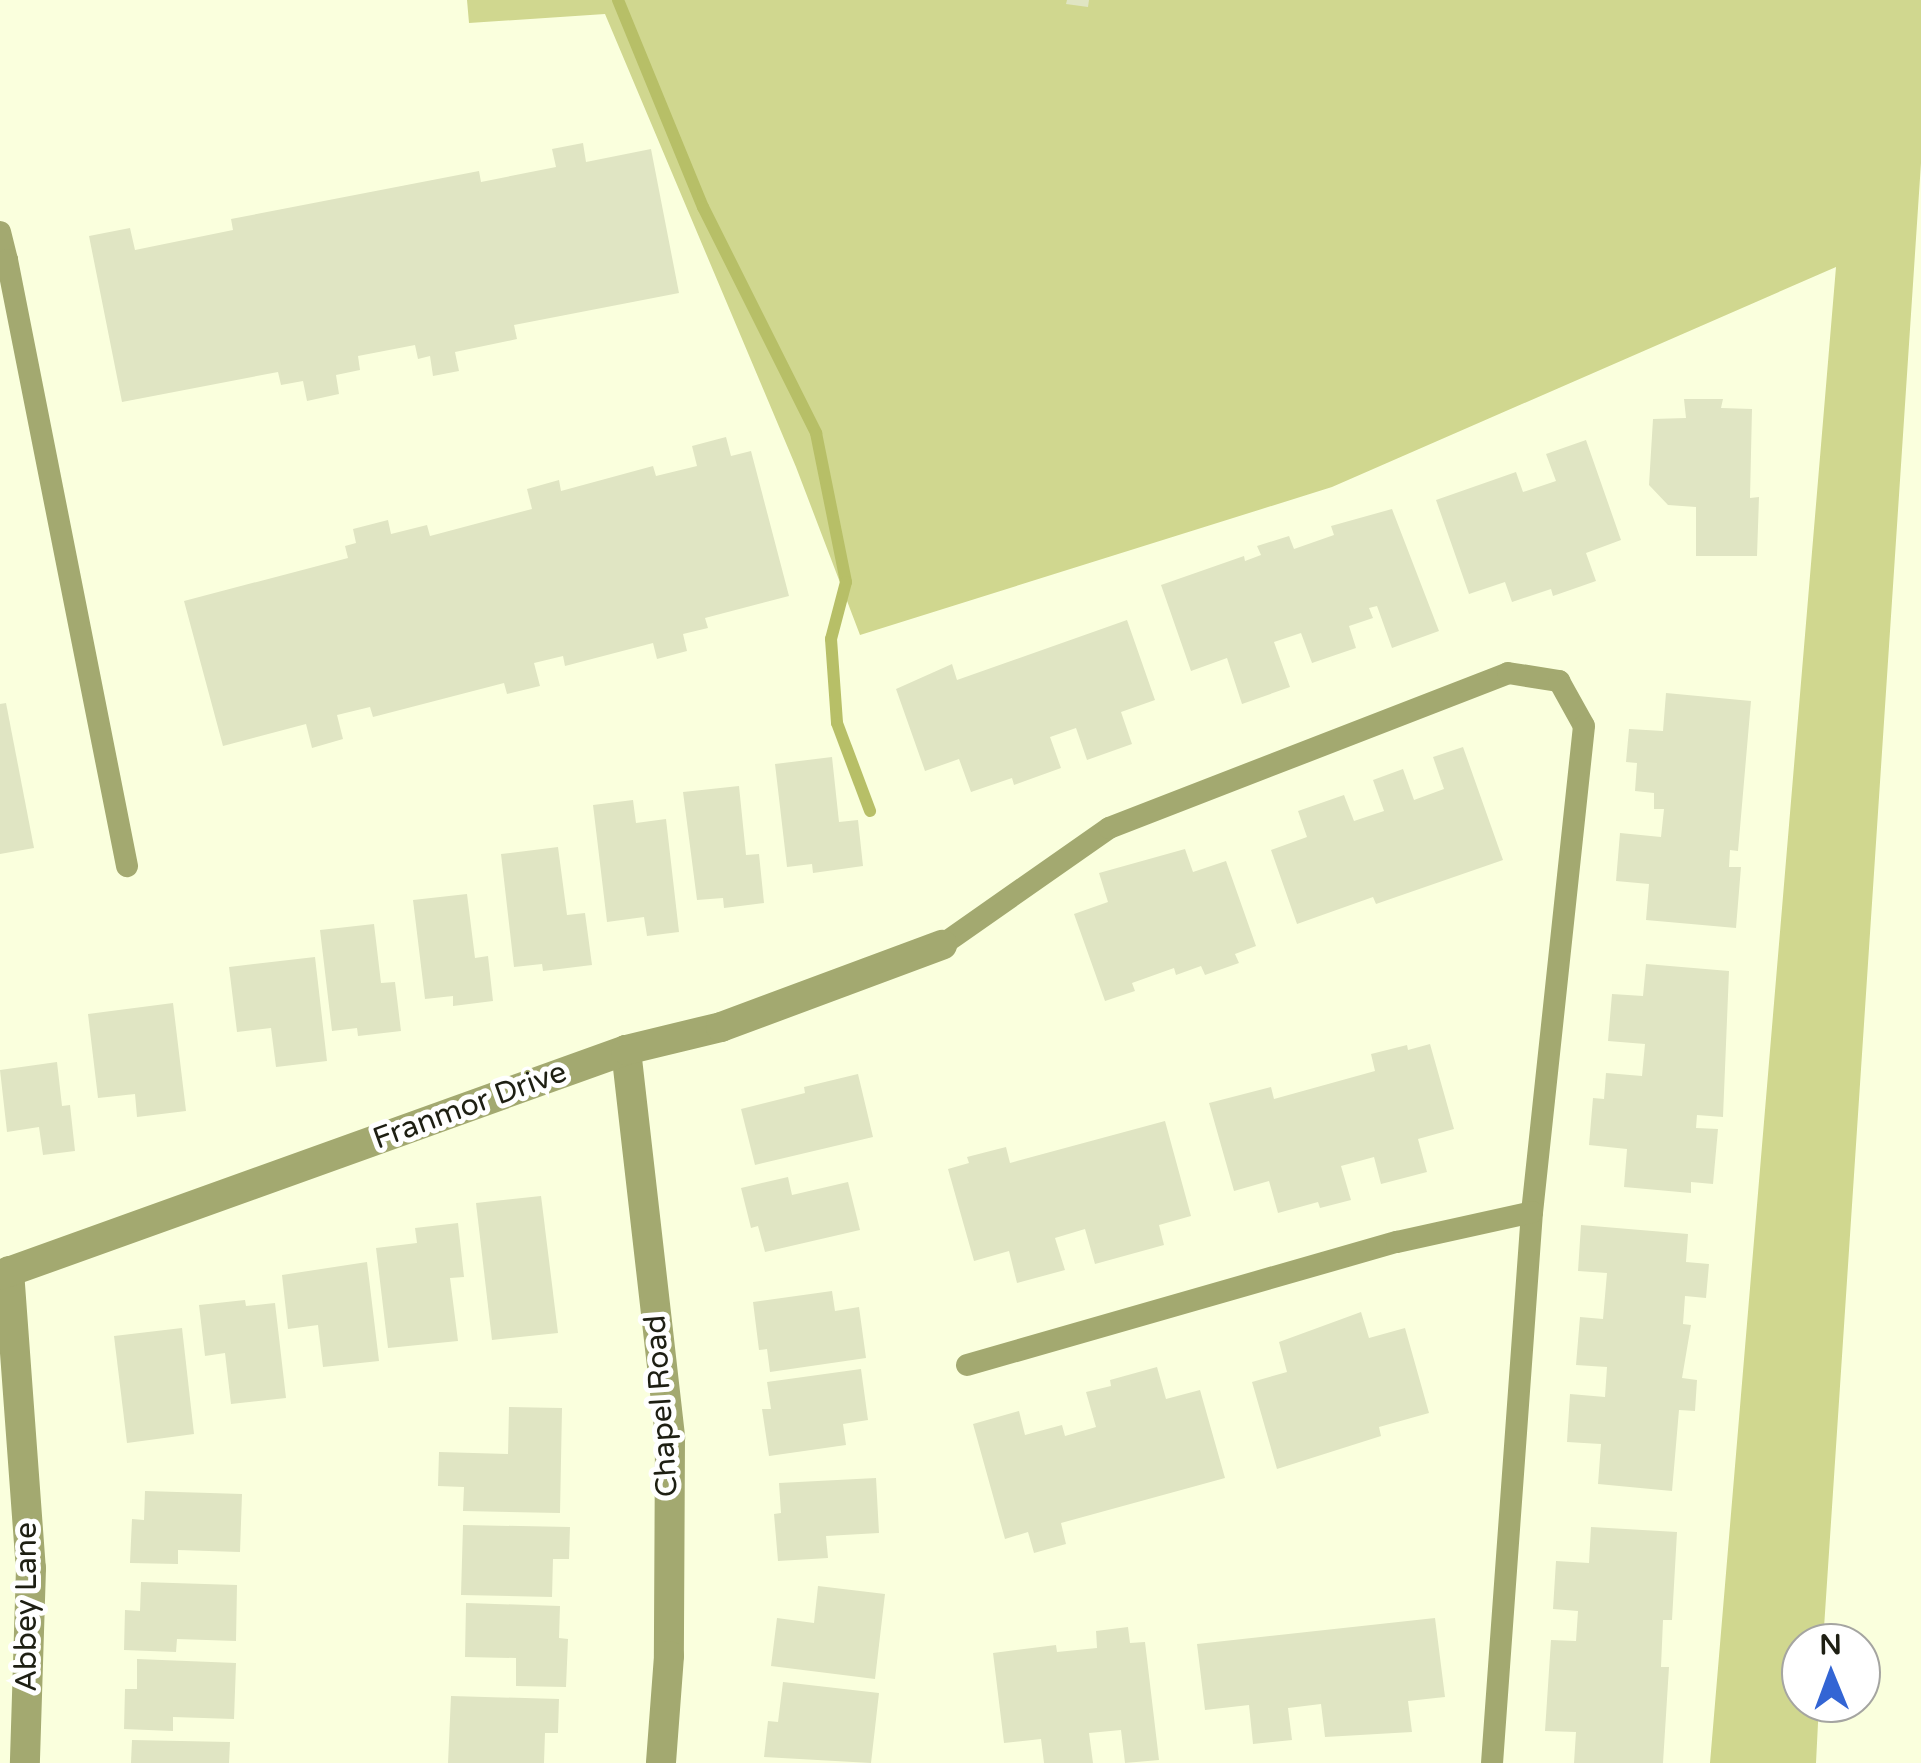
<!DOCTYPE html>
<html>
<head>
<meta charset="utf-8">
<style>
  body { margin:0 }
  #map { position:relative; width:1921px; height:1763px; overflow:hidden; background:#faffdd; font-family:"Varela Round",sans-serif }
  div>[style] { position:absolute }
  [style*='--x'] { left:calc(var(--x)*1px); top:calc(var(--y)*1px); width:calc(var(--w)*1px); rotate:calc(var(--a)*1deg) }
  .green>* { inset:0; background:#d0d78f }
  .stream>* { height:12px; margin:-6px; padding:0 6px; transform-origin:6px; border-radius:6px; background:#b7bf67 }
  .building>* { inset:0; background:#e0e5c3 }
  .lane>* { height:22px; margin:-11px; padding:0 11px; transform-origin:11px; border-radius:11px; background:#a3a970 }
  .street>* { height:30px; margin:-15px; padding:0 15px; transform-origin:15px; border-radius:15px; background:#a3a970 }
  span { translate:-50% -50%; white-space:nowrap; text-align:center; line-height:1.15; -webkit-text-stroke:10px #fff; paint-order:stroke }
  .street-label { font-size:30px; color:#1e1f13 }
  .north { position:absolute; left:1781px; top:1623px; width:100px; height:100px; box-sizing:border-box; background:#fff; border:2px solid #a5a5a1; border-radius:50%; rotate:359deg; font-size:28px; font-weight:700; line-height:40px; text-align:center; color:#1e1f13 }
  .north::after { content:''; display:block; margin:auto; width:35px; height:45px; background:#3365d4; clip-path:polygon(50% 0,100% 100%,50% 72%,0 100%) }
</style>
</head>
<body>
<div id="map">
  <div class="green">
    <i style="clip-path:polygon(467px 0,1921px 0,1921px 163px,1823px 1643px,1801px 1643px,1801px 1703px,1819px 1703px,1816px 1763px,1710px 1763px,1836px 267px,1332px 487px,860px 635px,796px 467px,605px 14px,469px 23px)"></i>
  </div>
  <div class="stream">
    <i style="--x:618;--y:0;--w:224;--a:67.7"></i>
    <i style="--x:703;--y:207;--w:253;--a:63.4"></i>
    <i style="--x:816;--y:433;--w:152;--a:78.6"></i>
    <i style="--x:846;--y:582;--w:59;--a:104.7"></i>
    <i style="--x:831;--y:639;--w:84;--a:85.9"></i>
    <i style="--x:837;--y:723;--w:94;--a:69.4"></i>
  </div>
  <div class="building">
    <i style="clip-path:polygon(1067px 0,1089px 0,1088px 7px,1066px 4px)"></i>
    <i style="clip-path:polygon(583px 143px,586px 162px,651px 149px,679px 293px,514px 325px,517px 339px,455px 352px,459px 371px,433px 376px,430px 356px,418px 359px,415px 345px,358px 356px,360px 370px,336px 375px,339px 394px,307px 401px,303px 381px,281px 385px,278px 372px,122px 402px,89px 236px,130px 228px,135px 250px,233px 230px,231px 219px,479px 171px,481px 182px,556px 167px,552px 149px)"></i>
    <i style="clip-path:polygon(1684px 399px,1723px 399px,1721px 408px,1752px 409px,1750px 498px,1759px 497px,1757px 556px,1696px 556px,1696px 507px,1668px 505px,1649px 485px,1653px 419px,1686px 418px)"></i>
    <i style="clip-path:polygon(726px 437px,731px 456px,751px 451px,789px 596px,705px 618px,708px 628px,683px 634px,687px 651px,657px 659px,653px 643px,565px 666px,563px 656px,534px 663px,540px 686px,507px 694px,504px 683px,373px 717px,370px 707px,337px 715px,343px 739px,312px 748px,306px 724px,223px 746px,184px 601px,348px 558px,345px 546px,356px 543px,353px 529px,388px 520px,391px 534px,427px 525px,430px 536px,532px 509px,527px 489px,559px 480px,561px 491px,653px 466px,656px 476px,697px 466px,692px 446px)"></i>
    <i style="clip-path:polygon(1586px 440px,1621px 540px,1586px 553px,1596px 581px,1553px 596px,1551px 589px,1512px 602px,1505px 582px,1469px 594px,1436px 500px,1516px 472px,1523px 492px,1556px 481px,1546px 454px)"></i>
    <i style="clip-path:polygon(1392px 509px,1439px 631px,1392px 648px,1377px 606px,1369px 608px,1373px 618px,1349px 626px,1356px 648px,1312px 663px,1301px 633px,1274px 642px,1290px 687px,1242px 704px,1227px 658px,1191px 671px,1161px 585px,1244px 556px,1245px 561px,1261px 555px,1257px 546px,1289px 536px,1294px 549px,1334px 535px,1331px 526px)"></i>
    <i style="clip-path:polygon(1127px 620px,1155px 700px,1121px 712px,1132px 744px,1087px 760px,1076px 728px,1050px 737px,1061px 768px,1014px 785px,1012px 778px,971px 792px,959px 759px,925px 771px,896px 689px,952px 664px,957px 680px)"></i>
    <i style="clip-path:polygon(1666px 693px,1751px 701px,1738px 851px,1730px 850px,1729px 867px,1741px 867px,1736px 928px,1646px 920px,1649px 884px,1616px 881px,1620px 833px,1661px 837px,1664px 809px,1654px 809px,1654px 793px,1635px 791px,1637px 763px,1626px 762px,1629px 729px,1663px 731px)"></i>
    <i style="clip-path:polygon(6px 703px,34px 848px,0 854px,0 704px)"></i>
    <i style="clip-path:polygon(1463px 747px,1503px 860px,1376px 904px,1373px 897px,1297px 924px,1271px 850px,1307px 837px,1298px 811px,1344px 795px,1354px 821px,1384px 811px,1373px 780px,1403px 769px,1414px 800px,1444px 789px,1433px 757px)"></i>
    <i style="clip-path:polygon(832px 757px,839px 822px,858px 820px,863px 866px,813px 873px,812px 864px,787px 867px,775px 764px)"></i>
    <i style="clip-path:polygon(739px 786px,746px 855px,759px 854px,764px 903px,724px 908px,723px 898px,697px 900px,683px 792px)"></i>
    <i style="clip-path:polygon(633px 800px,636px 823px,666px 819px,679px 932px,647px 936px,644px 917px,607px 922px,593px 805px)"></i>
    <i style="clip-path:polygon(558px 847px,567px 915px,585px 913px,592px 965px,543px 971px,542px 964px,514px 967px,501px 854px)"></i>
    <i style="clip-path:polygon(1185px 849px,1193px 872px,1226px 861px,1256px 946px,1235px 954px,1239px 963px,1205px 975px,1201px 966px,1176px 975px,1174px 968px,1132px 983px,1135px 991px,1105px 1001px,1074px 914px,1108px 902px,1099px 873px)"></i>
    <i style="clip-path:polygon(467px 894px,475px 958px,488px 956px,493px 1001px,453px 1006px,453px 996px,425px 999px,413px 900px)"></i>
    <i style="clip-path:polygon(374px 924px,381px 983px,395px 982px,401px 1031px,358px 1036px,357px 1028px,332px 1031px,320px 930px)"></i>
    <i style="clip-path:polygon(315px 957px,327px 1061px,276px 1067px,271px 1028px,237px 1032px,229px 967px)"></i>
    <i style="clip-path:polygon(1646px 964px,1729px 971px,1723px 1117px,1697px 1115px,1696px 1128px,1718px 1129px,1713px 1184px,1691px 1182px,1691px 1193px,1624px 1187px,1627px 1149px,1589px 1145px,1593px 1098px,1604px 1099px,1606px 1073px,1642px 1076px,1645px 1044px,1608px 1041px,1612px 994px,1643px 996px)"></i>
    <i style="clip-path:polygon(173px 1003px,186px 1111px,137px 1117px,135px 1094px,98px 1098px,88px 1014px)"></i>
    <i style="clip-path:polygon(1430px 1044px,1454px 1129px,1418px 1139px,1427px 1172px,1381px 1184px,1374px 1157px,1341px 1166px,1351px 1200px,1320px 1208px,1318px 1202px,1278px 1213px,1269px 1181px,1234px 1191px,1209px 1103px,1271px 1087px,1274px 1099px,1375px 1071px,1371px 1054px,1407px 1045px,1408px 1050px)"></i>
    <i style="clip-path:polygon(57px 1062px,62px 1106px,70px 1105px,75px 1151px,43px 1155px,39px 1127px,7px 1132px,0 1070px)"></i>
    <i style="clip-path:polygon(858px 1074px,873px 1137px,755px 1165px,741px 1109px,805px 1093px,804px 1087px)"></i>
    <i style="clip-path:polygon(1165px 1121px,1191px 1216px,1159px 1225px,1164px 1245px,1095px 1264px,1085px 1229px,1055px 1238px,1065px 1270px,1017px 1283px,1009px 1251px,974px 1261px,948px 1169px,969px 1163px,967px 1157px,1006px 1147px,1010px 1163px)"></i>
    <i style="clip-path:polygon(788px 1177px,792px 1195px,848px 1182px,860px 1230px,765px 1252px,758px 1226px,751px 1228px,741px 1188px)"></i>
    <i style="clip-path:polygon(541px 1196px,558px 1333px,492px 1340px,476px 1203px)"></i>
    <i style="clip-path:polygon(458px 1223px,464px 1277px,450px 1278px,458px 1341px,388px 1348px,376px 1248px,417px 1243px,415px 1228px)"></i>
    <i style="clip-path:polygon(1581px 1225px,1688px 1234px,1686px 1262px,1709px 1264px,1706px 1298px,1685px 1296px,1683px 1324px,1691px 1325px,1682px 1378px,1697px 1380px,1695px 1411px,1679px 1410px,1672px 1491px,1598px 1484px,1601px 1444px,1567px 1442px,1570px 1394px,1605px 1397px,1607px 1367px,1576px 1365px,1580px 1317px,1603px 1319px,1607px 1273px,1578px 1271px)"></i>
    <i style="clip-path:polygon(367px 1262px,379px 1361px,323px 1367px,318px 1325px,288px 1329px,282px 1275px)"></i>
    <i style="clip-path:polygon(832px 1291px,835px 1311px,859px 1307px,866px 1358px,770px 1372px,767px 1349px,759px 1350px,753px 1302px)"></i>
    <i style="clip-path:polygon(245px 1300px,246px 1306px,275px 1303px,286px 1398px,231px 1404px,225px 1353px,205px 1356px,199px 1305px)"></i>
    <i style="clip-path:polygon(1361px 1312px,1369px 1338px,1405px 1328px,1429px 1413px,1379px 1427px,1381px 1436px,1277px 1469px,1252px 1382px,1287px 1372px,1279px 1342px)"></i>
    <i style="clip-path:polygon(182px 1328px,194px 1434px,127px 1443px,114px 1336px)"></i>
    <i style="clip-path:polygon(1157px 1367px,1166px 1399px,1200px 1390px,1225px 1478px,1061px 1523px,1066px 1544px,1034px 1553px,1028px 1532px,1005px 1539px,973px 1424px,1019px 1411px,1025px 1435px,1062px 1425px,1065px 1436px,1096px 1427px,1086px 1392px,1111px 1386px,1110px 1380px)"></i>
    <i style="clip-path:polygon(861px 1369px,868px 1420px,843px 1424px,846px 1445px,769px 1456px,762px 1409px,771px 1409px,767px 1382px)"></i>
    <i style="clip-path:polygon(509px 1407px,562px 1408px,560px 1513px,463px 1511px,464px 1487px,438px 1486px,439px 1452px,508px 1454px)"></i>
    <i style="clip-path:polygon(876px 1478px,879px 1533px,826px 1536px,828px 1558px,778px 1561px,774px 1514px,781px 1513px,779px 1483px)"></i>
    <i style="clip-path:polygon(145px 1491px,242px 1494px,240px 1552px,178px 1550px,178px 1564px,130px 1563px,132px 1519px,144px 1520px)"></i>
    <i style="clip-path:polygon(463px 1525px,570px 1527px,569px 1559px,553px 1559px,552px 1597px,461px 1595px)"></i>
    <i style="clip-path:polygon(1591px 1527px,1677px 1532px,1672px 1620px,1663px 1620px,1661px 1667px,1669px 1667px,1663px 1763px,1574px 1763px,1576px 1732px,1545px 1731px,1551px 1640px,1576px 1641px,1578px 1611px,1553px 1609px,1556px 1561px,1589px 1563px)"></i>
    <i style="clip-path:polygon(141px 1582px,237px 1585px,236px 1641px,177px 1639px,176px 1652px,124px 1650px,125px 1610px,140px 1611px)"></i>
    <i style="clip-path:polygon(818px 1586px,885px 1594px,875px 1679px,771px 1666px,777px 1618px,814px 1623px)"></i>
    <i style="clip-path:polygon(466px 1603px,560px 1606px,559px 1638px,568px 1639px,566px 1687px,516px 1686px,516px 1658px,465px 1657px)"></i>
    <i style="clip-path:polygon(1435px 1618px,1445px 1697px,1408px 1701px,1412px 1732px,1325px 1737px,1321px 1704px,1288px 1708px,1292px 1740px,1253px 1744px,1249px 1705px,1205px 1710px,1197px 1644px)"></i>
    <i style="clip-path:polygon(1128px 1627px,1130px 1643px,1145px 1642px,1159px 1760px,1125px 1763px,1121px 1730px,1089px 1733px,1093px 1763px,1044px 1763px,1041px 1739px,1004px 1743px,993px 1653px,1056px 1645px,1057px 1652px,1097px 1648px,1096px 1631px)"></i>
    <i style="clip-path:polygon(137px 1659px,236px 1663px,234px 1719px,173px 1717px,173px 1731px,124px 1729px,125px 1689px,137px 1689px)"></i>
    <i style="clip-path:polygon(783px 1682px,879px 1693px,871px 1763px,764px 1757px,768px 1721px,778px 1722px)"></i>
    <i style="clip-path:polygon(451px 1696px,559px 1699px,558px 1733px,545px 1733px,544px 1763px,448px 1763px)"></i>
    <i style="clip-path:polygon(132px 1740px,230px 1742px,229px 1763px,131px 1763px)"></i>
  </div>
  <div class="lane">
    <i style="--x:0;--y:232;--w:29;--a:76"></i>
    <i style="--x:0;--y:260;--w:7;--a:0"></i>
    <i style="--x:7;--y:260;--w:618;--a:78.8"></i>
    <i style="--x:942;--y:945;--w:204;--a:-35"></i>
    <i style="--x:1109;--y:828;--w:428;--a:-21.2"></i>
    <i style="--x:1508;--y:673;--w:52;--a:8.9"></i>
    <i style="--x:1559;--y:681;--w:51;--a:60.9"></i>
    <i style="--x:1584;--y:726;--w:489;--a:96.1"></i>
    <i style="--x:1532;--y:1212;--w:552;--a:94.15"></i>
    <i style="--x:967;--y:1365;--w:447;--a:-16"></i>
    <i style="--x:1397;--y:1242;--w:138;--a:-12.5"></i>
  </div>
  <div class="street">
    <i style="--x:626;--y:1050;--w:391;--a:83.5"></i>
    <i style="--x:670;--y:1439;--w:217;--a:90.3"></i>
    <i style="--x:669;--y:1656;--w:107;--a:94.3"></i>
    <i style="--x:9;--y:1271;--w:298;--a:85.8"></i>
    <i style="--x:31;--y:1568;--w:195;--a:91.8"></i>
    <i style="--x:0;--y:1275;--w:665;--a:-19.77"></i>
    <i style="--x:626;--y:1050;--w:98;--a:-13.6"></i>
    <i style="--x:721;--y:1027;--w:236;--a:-20.4"></i>
  </div>
  <div class="street-label">
    <span style="left:470px;top:1106px;rotate:-20deg">Franmor Drive</span>
    <span style="left:662px;top:1406px;rotate:-94deg">Chapel Road</span>
    <span style="left:27px;top:1607px;rotate:-90deg">Abbey Lane</span>
  </div>
  <div class="north">N</div>
</div>
</body>
</html>
